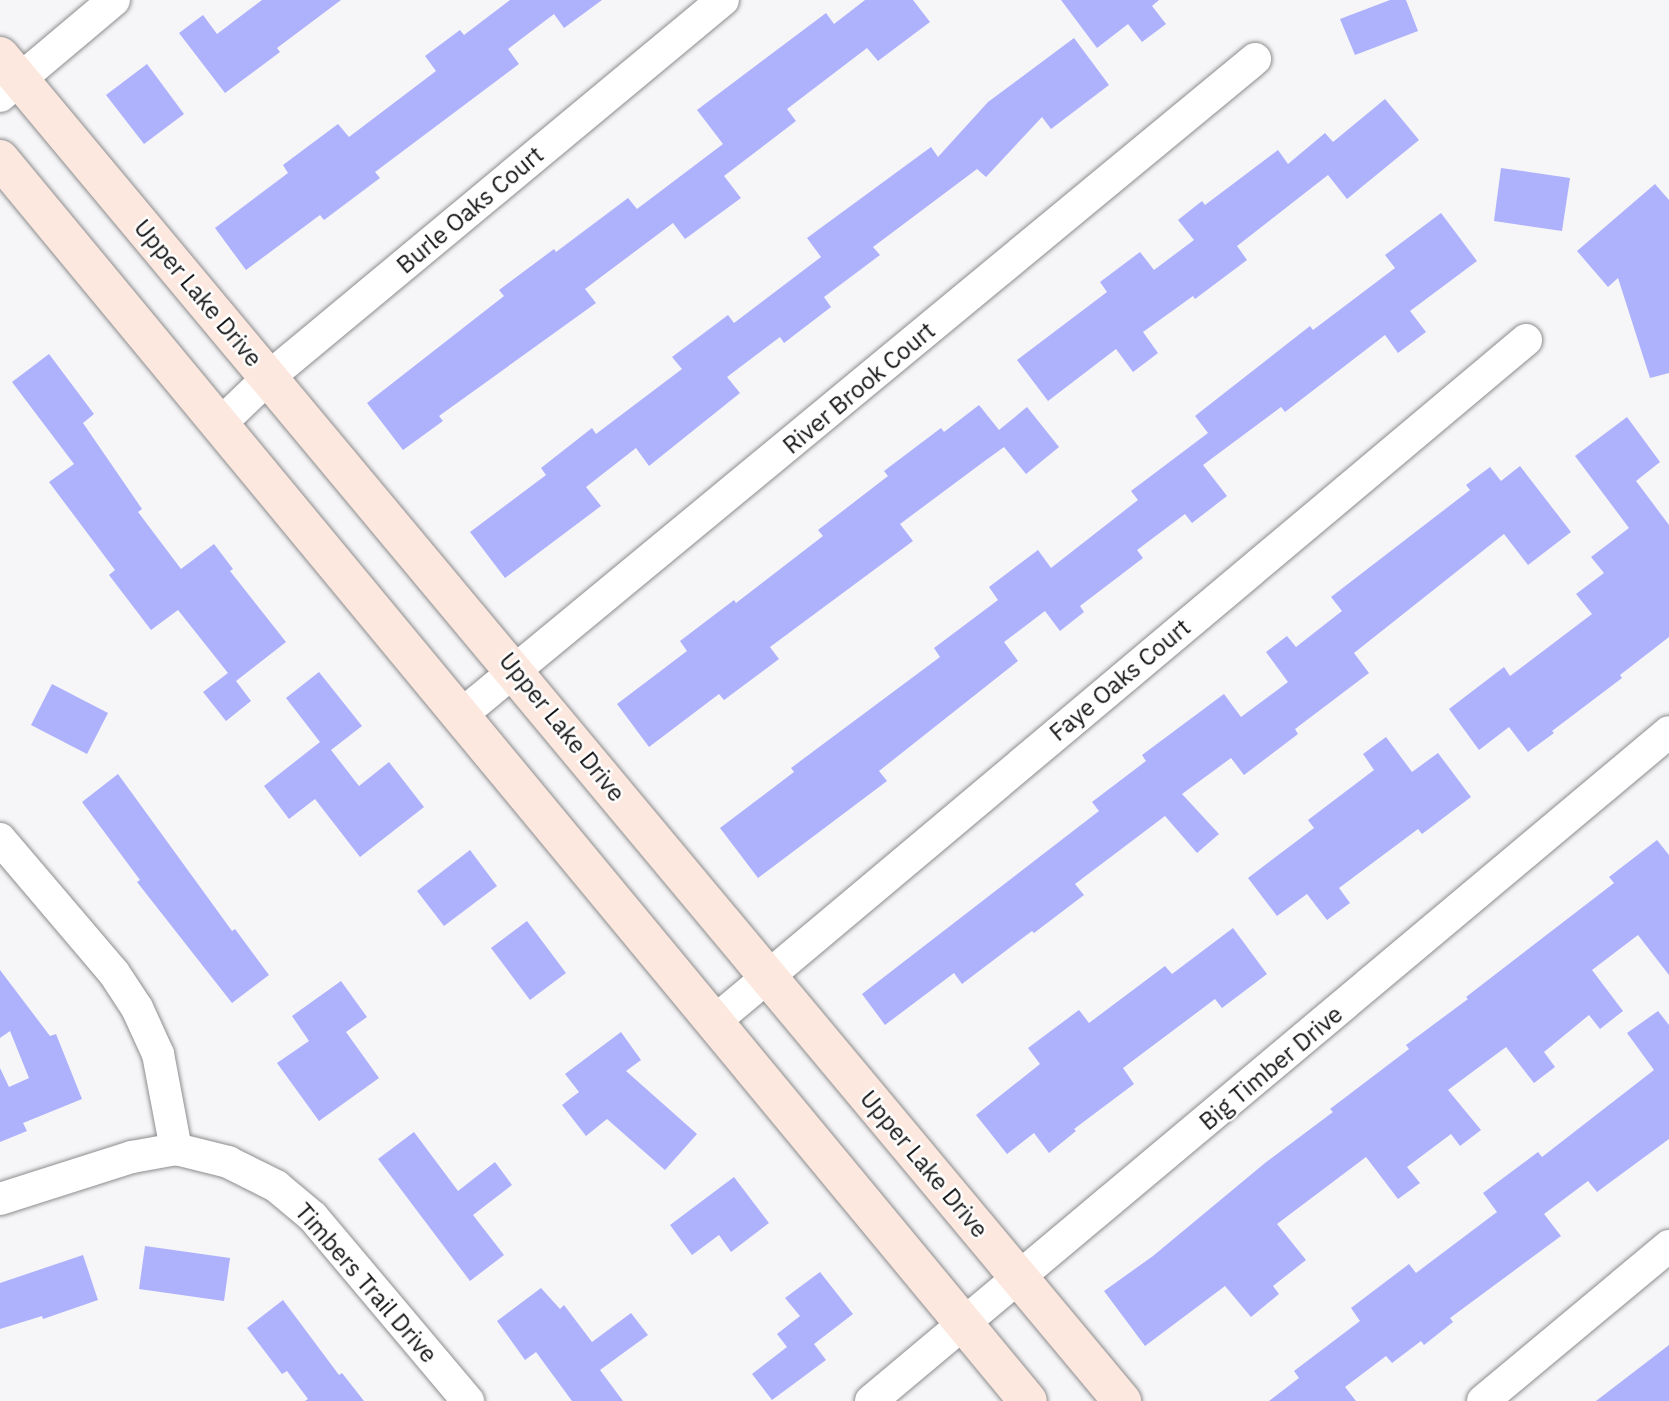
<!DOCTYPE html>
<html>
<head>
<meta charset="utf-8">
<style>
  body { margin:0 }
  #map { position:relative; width:1669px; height:1401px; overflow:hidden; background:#f6f6f8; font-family:"IBM Plex Sans",sans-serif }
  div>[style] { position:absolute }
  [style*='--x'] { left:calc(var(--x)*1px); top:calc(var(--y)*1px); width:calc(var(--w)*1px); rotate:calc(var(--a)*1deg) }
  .building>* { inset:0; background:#aeb1fc }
  .roads { filter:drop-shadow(0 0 2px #8d8d8f) drop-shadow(0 0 2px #8d8d8f) }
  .street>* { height:32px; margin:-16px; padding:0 16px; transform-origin:16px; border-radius:16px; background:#fff }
  .secondary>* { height:38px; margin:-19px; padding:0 19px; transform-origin:19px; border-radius:19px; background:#fce8de }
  span { translate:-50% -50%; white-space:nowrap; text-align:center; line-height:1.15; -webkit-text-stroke:5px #fff; paint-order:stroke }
  .street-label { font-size:24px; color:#161617 }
</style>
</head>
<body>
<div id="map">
  <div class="building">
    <i style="clip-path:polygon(262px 0,341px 0,277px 48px,280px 52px,225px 93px,179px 33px,203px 15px,217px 34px)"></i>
    <i style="clip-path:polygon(510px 0,602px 0,564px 28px,554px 14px,508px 49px,519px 64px,375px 172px,380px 178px,324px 220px,320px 215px,246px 270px,215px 228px,288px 173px,283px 165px,338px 124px,349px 137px,436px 71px,425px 56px,460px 30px,464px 35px)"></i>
    <i style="clip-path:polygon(865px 0,913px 0,930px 22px,878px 61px,867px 48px,787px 109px,796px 121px,724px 176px,741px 198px,685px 239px,673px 223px,585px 289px,596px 303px,439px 416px,443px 421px,403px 450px,367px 403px,504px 296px,499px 290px,554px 249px,556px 252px,628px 198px,637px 209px,723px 144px,697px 110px,826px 13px,834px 24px)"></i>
    <i style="clip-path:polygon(1061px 0,1159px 0,1152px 6px,1166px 24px,1142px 42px,1128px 24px,1097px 48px)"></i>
    <i style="clip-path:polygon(1390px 0,1406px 0,1418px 31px,1355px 55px,1340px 19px)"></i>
    <i style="clip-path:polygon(1074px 38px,1109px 85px,1051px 129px,1042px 117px,986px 177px,977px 169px,873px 247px,880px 255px,824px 297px,831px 307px,784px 343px,780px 337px,727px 377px,740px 393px,649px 466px,636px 448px,586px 487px,601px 506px,505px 578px,470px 532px,546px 475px,541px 468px,592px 428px,596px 434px,682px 369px,672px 357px,728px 315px,734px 323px,821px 257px,807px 238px,931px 147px,938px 157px,988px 102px)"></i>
    <i style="clip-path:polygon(147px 64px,184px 114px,144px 144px,106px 95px)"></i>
    <i style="clip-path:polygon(1385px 99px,1419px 140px,1347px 199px,1328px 175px,1237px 246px,1247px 260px,1195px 299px,1193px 296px,1143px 332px,1158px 353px,1133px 372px,1116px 349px,1048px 401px,1017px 360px,1107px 292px,1100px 282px,1140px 252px,1154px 270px,1194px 240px,1178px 220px,1202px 201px,1205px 205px,1278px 150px,1288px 164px,1325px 133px,1333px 142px)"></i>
    <i style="clip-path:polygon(1501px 168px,1570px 178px,1562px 231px,1494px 221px)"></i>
    <i style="clip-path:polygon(1655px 184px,1669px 200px,1669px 373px,1650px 378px,1618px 278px,1608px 287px,1577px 251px)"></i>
    <i style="clip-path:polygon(1441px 213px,1477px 261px,1410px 311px,1426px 332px,1398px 353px,1385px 335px,1285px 412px,1281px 407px,1203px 465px,1227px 496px,1192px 523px,1185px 514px,1137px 550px,1143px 558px,1080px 606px,1084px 612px,1060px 631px,1045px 611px,1004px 642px,1018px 661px,879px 771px,887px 781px,758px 878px,720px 828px,794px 772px,791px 768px,940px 657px,934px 648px,998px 600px,989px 587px,1038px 550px,1051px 568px,1138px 500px,1131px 491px,1208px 433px,1195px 416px,1310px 326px,1313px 330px,1395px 268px,1385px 255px)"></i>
    <i style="clip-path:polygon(49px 354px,94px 414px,83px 423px,142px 509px,138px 512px,181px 569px,214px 544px,233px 569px,230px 571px,286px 642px,236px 681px,251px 701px,226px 721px,203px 692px,228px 673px,178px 610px,151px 630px,109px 575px,115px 570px,49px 482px,74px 464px,12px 382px)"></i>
    <i style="clip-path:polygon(979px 405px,999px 430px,1027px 407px,1059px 447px,1026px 474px,1004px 447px,986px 460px,900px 524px,913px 541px,770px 647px,779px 659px,724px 700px,719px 694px,649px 747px,617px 704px,687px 651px,680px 641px,734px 600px,736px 603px,823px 536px,818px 530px,888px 476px,884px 471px,941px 428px,944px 432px)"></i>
    <i style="clip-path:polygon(1627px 417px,1660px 462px,1636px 481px,1669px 525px,1669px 637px,1620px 675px,1622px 678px,1552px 731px,1554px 733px,1528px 752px,1509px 727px,1479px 750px,1449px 709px,1504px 667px,1510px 676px,1592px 614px,1576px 594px,1604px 573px,1591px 557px,1629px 528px,1575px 456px)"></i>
    <i style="clip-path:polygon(1520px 466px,1571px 532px,1528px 565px,1504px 534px,1354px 653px,1369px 673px,1295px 729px,1298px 734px,1244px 775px,1231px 758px,1182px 794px,1219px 834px,1197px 853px,1165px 816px,1075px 884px,1084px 895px,1034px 933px,1032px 931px,962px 984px,954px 973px,885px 1025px,862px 994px,1099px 811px,1092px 802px,1146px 761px,1142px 755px,1224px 694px,1241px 717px,1288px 682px,1266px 652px,1287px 636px,1296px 647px,1342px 611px,1331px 597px,1470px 490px,1466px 485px,1490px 467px,1501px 481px)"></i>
    <i style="clip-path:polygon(319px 672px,362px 726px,331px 750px,359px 786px,389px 762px,424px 807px,360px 857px,315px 799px,289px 819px,264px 786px,320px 742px,286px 698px)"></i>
    <i style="clip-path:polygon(52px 684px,108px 713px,87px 754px,31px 725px)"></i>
    <i style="clip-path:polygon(1386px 737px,1412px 772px,1438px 753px,1471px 797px,1422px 834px,1418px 829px,1339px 888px,1350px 903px,1327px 920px,1307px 894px,1277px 916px,1248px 878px,1314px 828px,1308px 820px,1374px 770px,1363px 754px)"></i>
    <i style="clip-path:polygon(118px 774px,232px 931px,235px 929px,269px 975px,232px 1003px,137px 882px,140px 880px,82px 802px)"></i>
    <i style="clip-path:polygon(1657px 840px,1669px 855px,1669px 975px,1638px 935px,1592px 970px,1623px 1011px,1600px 1029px,1589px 1015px,1544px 1052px,1555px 1067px,1534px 1083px,1506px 1047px,1448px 1090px,1481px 1130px,1460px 1146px,1451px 1134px,1407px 1167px,1420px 1183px,1398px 1199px,1366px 1157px,1277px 1224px,1306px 1260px,1273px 1286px,1279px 1294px,1251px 1317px,1225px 1286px,1145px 1346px,1104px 1291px,1153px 1256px,1265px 1163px,1333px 1112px,1330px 1109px,1409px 1049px,1406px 1045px,1468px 999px,1466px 997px,1614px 883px,1609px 877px)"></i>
    <i style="clip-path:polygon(470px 850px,497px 886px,444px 926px,417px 891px)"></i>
    <i style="clip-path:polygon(527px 921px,566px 973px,530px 1000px,491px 948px)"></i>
    <i style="clip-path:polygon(1233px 928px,1267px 974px,1222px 1008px,1215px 999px,1123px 1068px,1134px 1084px,1074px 1129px,1076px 1131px,1049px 1153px,1034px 1133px,1007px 1154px,976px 1115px,1040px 1064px,1028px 1048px,1079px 1010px,1089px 1023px,1165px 966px,1172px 974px)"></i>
    <i style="clip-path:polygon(0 970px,50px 1036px,56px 1034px,82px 1099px,23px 1123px,27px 1131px,0 1142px,0 1068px,9px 1087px,29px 1078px,10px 1031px,0 1038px)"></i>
    <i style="clip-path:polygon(341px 981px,367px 1017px,346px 1032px,379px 1078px,319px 1121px,277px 1063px,309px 1041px,292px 1016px)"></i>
    <i style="clip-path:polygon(1658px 1011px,1669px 1025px,1669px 1139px,1597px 1192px,1588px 1181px,1544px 1214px,1561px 1236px,1450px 1318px,1453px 1322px,1424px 1345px,1421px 1341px,1392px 1363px,1386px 1356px,1345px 1387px,1356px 1401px,1269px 1401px,1299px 1378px,1294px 1371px,1360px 1321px,1351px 1308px,1409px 1264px,1416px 1273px,1497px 1212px,1483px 1193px,1538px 1152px,1542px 1157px,1654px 1070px,1627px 1033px)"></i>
    <i style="clip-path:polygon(621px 1032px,641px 1060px,626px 1071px,697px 1134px,665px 1170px,607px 1119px,586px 1136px,562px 1105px,579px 1092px,565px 1074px)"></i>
    <i style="clip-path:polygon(414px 1132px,458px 1191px,495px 1162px,512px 1185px,473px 1215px,504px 1255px,470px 1281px,378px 1159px)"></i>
    <i style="clip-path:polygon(734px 1177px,769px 1223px,731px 1252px,719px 1235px,692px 1255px,670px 1225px)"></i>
    <i style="clip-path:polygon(145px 1246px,230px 1258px,224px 1301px,139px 1289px)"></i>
    <i style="clip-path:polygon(83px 1255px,98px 1300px,43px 1319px,42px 1316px,0 1329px,0 1283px)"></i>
    <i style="clip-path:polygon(820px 1272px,853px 1314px,814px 1344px,826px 1360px,772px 1400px,752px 1374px,787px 1347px,777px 1334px,800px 1316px,785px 1298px)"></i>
    <i style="clip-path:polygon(541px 1288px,560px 1309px,564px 1305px,592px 1342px,631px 1313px,648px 1335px,600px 1370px,623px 1401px,572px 1401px,536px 1352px,525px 1360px,497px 1321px)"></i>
    <i style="clip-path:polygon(283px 1300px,339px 1375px,342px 1373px,364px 1401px,305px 1401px,308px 1399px,287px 1371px,282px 1374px,247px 1328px)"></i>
    <i style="clip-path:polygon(1669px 1345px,1669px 1401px,1596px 1401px)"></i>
  </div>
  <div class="roads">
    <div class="street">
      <i style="--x:0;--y:96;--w:149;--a:-40.1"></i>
      <i style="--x:220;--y:424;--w:68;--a:-43.8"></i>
      <i style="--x:269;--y:377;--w:590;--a:-39.71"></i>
      <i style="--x:461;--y:715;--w:1030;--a:-39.56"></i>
      <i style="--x:0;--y:839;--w:176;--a:49.6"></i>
      <i style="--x:114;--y:973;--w:42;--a:56.7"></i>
      <i style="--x:137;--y:1008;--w:51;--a:65.5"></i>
      <i style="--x:158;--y:1054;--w:97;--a:79.3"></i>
      <i style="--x:715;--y:1021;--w:1059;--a:-40.02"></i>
      <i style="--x:0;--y:1199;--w:139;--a:-17.7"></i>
      <i style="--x:132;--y:1157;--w:45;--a:-10.3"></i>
      <i style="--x:176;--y:1149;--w:54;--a:14"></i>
      <i style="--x:228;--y:1162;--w:54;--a:26.6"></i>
      <i style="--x:276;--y:1186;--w:48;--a:40"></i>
      <i style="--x:313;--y:1217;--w:241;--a:49.9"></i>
      <i style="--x:871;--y:1401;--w:1041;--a:-39.97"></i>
      <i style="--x:1483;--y:1401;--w:242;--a:-39.8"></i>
    </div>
    <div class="secondary">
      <i style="--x:0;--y:56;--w:1752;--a:50.17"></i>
      <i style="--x:0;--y:159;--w:1612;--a:50.39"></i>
    </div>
  </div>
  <div class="street-label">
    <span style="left:470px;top:210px;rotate:-40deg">Burle Oaks Court</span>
    <span style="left:198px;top:293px;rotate:50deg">Upper Lake Drive</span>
    <span style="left:859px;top:388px;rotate:-40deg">River Brook Court</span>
    <span style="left:1120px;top:680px;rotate:-40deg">Faye Oaks Court</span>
    <span style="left:562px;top:727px;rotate:51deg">Upper Lake Drive</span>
    <span style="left:1271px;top:1068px;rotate:-40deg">Big Timber Drive</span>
    <span style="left:924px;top:1164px;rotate:50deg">Upper Lake Drive</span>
    <span style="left:366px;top:1283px;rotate:49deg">Timbers Trail Drive</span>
  </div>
</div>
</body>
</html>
